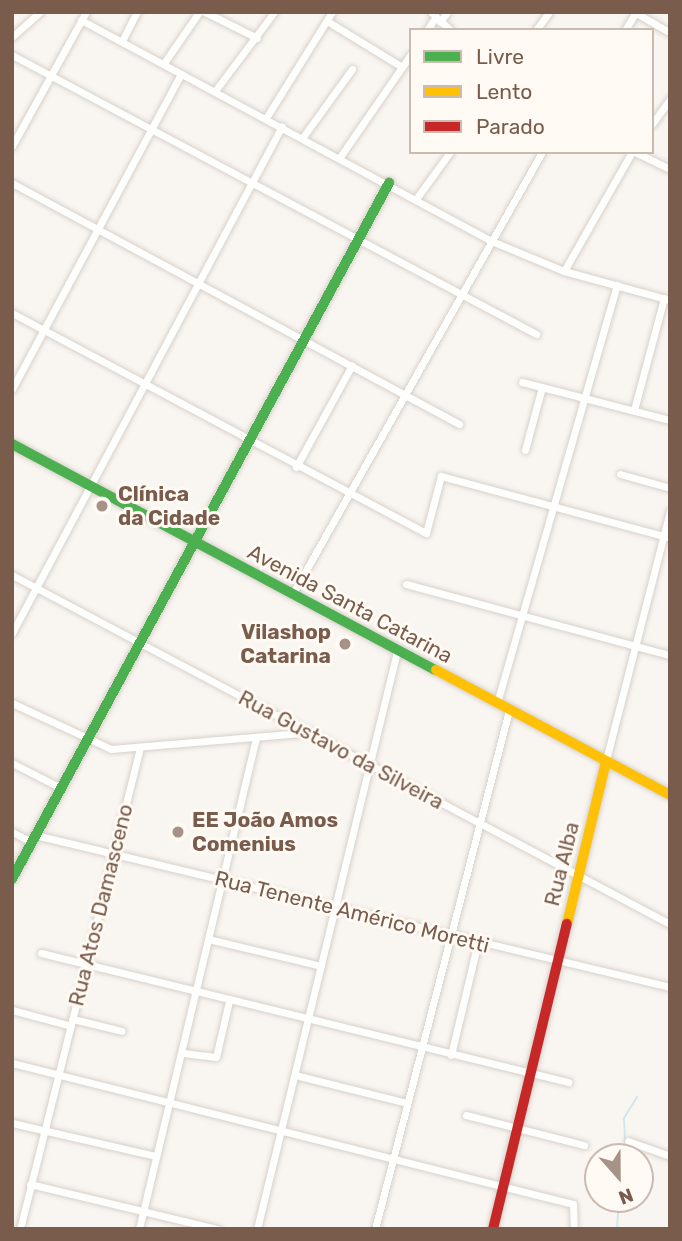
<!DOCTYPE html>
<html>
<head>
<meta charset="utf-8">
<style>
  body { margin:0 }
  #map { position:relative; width:682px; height:1241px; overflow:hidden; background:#f9f5f0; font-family:Rubik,sans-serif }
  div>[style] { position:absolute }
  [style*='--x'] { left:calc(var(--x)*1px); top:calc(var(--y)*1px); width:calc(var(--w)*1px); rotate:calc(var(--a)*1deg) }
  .stream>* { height:2px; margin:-1px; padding:0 1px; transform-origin:1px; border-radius:1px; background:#d0e8ea }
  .roads { filter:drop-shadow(0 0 2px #d7d1cb) drop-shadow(0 0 2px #d7d1cb) }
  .street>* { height:7px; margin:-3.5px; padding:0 3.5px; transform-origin:3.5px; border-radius:3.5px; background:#fefefd }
  .fast>* { height:10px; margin:-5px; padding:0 5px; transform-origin:5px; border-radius:5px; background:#4caf50 }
  .slow>* { height:10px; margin:-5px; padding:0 5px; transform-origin:5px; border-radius:5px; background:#ffc107 }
  .jam>* { height:10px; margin:-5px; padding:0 5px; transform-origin:5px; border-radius:5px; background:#c62828 }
  .dots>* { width:19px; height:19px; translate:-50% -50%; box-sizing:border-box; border:4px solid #fffaf3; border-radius:50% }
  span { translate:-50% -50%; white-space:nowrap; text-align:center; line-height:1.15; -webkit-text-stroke:6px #fffaf3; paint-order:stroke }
  .poi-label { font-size:21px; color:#7a5c4d; font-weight:700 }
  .left { translate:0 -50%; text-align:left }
  .right { translate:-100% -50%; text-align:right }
  .street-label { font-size:21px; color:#7a5c4d }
  .frame { position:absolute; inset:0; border:14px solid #7a5c4d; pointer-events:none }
  .legend { position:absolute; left:409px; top:28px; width:245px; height:126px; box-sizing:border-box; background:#fffaf3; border:2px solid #cabbb1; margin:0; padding:9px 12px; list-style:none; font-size:21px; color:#7a5c4d }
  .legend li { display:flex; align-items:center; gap:14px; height:35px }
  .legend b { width:35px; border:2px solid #cabbb1 }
  .north { position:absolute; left:584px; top:1143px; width:70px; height:70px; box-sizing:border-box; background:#fffaf3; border:2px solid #cabbb1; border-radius:50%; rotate:159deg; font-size:19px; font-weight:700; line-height:28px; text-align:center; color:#7a5c4d }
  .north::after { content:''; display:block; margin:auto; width:24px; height:32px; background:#a69286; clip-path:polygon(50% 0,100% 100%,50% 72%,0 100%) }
</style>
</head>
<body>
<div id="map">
  <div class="stream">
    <i style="--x:626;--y:1157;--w:39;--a:-93"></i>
    <i style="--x:624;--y:1118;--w:25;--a:-58"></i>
    <i style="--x:617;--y:1229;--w:30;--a:-86"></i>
  </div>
  <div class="roads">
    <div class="street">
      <i style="--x:205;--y:12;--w:58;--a:26.6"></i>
      <i style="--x:431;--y:12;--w:26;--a:43"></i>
      <i style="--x:636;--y:13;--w:39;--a:30"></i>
      <i style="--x:81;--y:20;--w:464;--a:28.3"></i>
      <i style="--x:489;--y:240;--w:81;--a:22.5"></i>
      <i style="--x:564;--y:271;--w:110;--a:15.3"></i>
      <i style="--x:327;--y:21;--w:88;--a:31.5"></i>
      <i style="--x:440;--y:22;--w:12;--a:-55"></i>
      <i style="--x:427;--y:30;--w:14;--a:-56"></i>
      <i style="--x:536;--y:30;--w:22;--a:-54"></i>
      <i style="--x:625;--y:30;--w:21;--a:-59"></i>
      <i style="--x:12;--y:37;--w:38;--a:-42"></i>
      <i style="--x:122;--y:41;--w:33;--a:-63"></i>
      <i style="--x:12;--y:55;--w:594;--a:28.03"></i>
      <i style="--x:164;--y:63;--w:62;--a:-55.5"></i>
      <i style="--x:215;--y:91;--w:99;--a:-53.2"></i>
      <i style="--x:266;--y:118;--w:125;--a:-58.1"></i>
      <i style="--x:652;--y:124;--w:31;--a:-54"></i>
      <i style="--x:303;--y:137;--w:84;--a:-54.2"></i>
      <i style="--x:12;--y:146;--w:153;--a:-61.1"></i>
      <i style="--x:635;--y:152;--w:39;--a:26"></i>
      <i style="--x:340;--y:157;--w:125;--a:-55.4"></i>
      <i style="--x:12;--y:183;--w:508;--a:28.33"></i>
      <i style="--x:416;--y:199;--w:58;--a:-54.1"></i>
      <i style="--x:564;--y:271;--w:137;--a:-60.3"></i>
      <i style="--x:12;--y:313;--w:469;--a:28"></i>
      <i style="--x:426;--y:533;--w:59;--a:-75.3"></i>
      <i style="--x:441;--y:476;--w:237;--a:15.1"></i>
      <i style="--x:522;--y:382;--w:153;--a:14.4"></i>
      <i style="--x:12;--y:389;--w:357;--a:-61.8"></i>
      <i style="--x:634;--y:410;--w:116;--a:-75"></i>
      <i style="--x:525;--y:450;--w:65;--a:-74.9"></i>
      <i style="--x:296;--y:467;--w:116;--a:-61.2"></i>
      <i style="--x:620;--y:474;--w:52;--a:15.6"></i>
      <i style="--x:12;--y:575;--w:745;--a:27.94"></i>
      <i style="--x:406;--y:584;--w:273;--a:15.1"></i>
      <i style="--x:292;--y:595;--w:509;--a:-60.56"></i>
      <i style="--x:12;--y:633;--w:574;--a:-61.96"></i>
      <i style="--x:12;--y:703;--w:109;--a:24.9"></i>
      <i style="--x:111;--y:749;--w:202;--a:-4.8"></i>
      <i style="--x:497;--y:703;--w:435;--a:-74"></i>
      <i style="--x:606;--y:760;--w:257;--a:-75.6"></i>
      <i style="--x:12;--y:763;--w:53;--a:27.1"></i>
      <i style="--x:12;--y:832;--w:22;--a:27"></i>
      <i style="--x:35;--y:835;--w:653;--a:13.46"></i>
      <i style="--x:208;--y:939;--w:116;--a:13.4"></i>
      <i style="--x:41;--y:953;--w:543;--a:13.75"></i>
      <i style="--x:12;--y:1010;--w:61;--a:15.2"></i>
      <i style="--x:73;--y:1019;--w:50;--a:13.8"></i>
      <i style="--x:183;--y:1053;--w:33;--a:7"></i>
      <i style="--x:216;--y:1057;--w:57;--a:-76.9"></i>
      <i style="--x:451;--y:1055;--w:116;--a:-76.6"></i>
      <i style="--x:12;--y:1063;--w:578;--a:14.11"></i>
      <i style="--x:573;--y:1204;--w:25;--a:88"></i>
      <i style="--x:295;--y:1075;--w:115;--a:14"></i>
      <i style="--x:466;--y:1115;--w:122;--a:14.3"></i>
      <i style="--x:12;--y:1123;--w:148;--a:12.9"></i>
      <i style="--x:628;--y:1141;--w:45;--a:19.7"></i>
      <i style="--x:30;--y:1184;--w:193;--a:13.5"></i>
      <i style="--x:20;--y:1229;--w:494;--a:-76"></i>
      <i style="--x:139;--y:1229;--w:505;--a:-76.6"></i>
      <i style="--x:257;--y:1229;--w:595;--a:-76.38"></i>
      <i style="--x:375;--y:1229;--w:536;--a:-75.52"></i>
    </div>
    <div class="fast">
      <i style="--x:12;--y:444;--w:480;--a:28.1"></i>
      <i style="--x:12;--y:879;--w:792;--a:-61.56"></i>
    </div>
    <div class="slow">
      <i style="--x:436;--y:670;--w:265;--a:28.1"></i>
      <i style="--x:567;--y:924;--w:167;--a:-76.5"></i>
    </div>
    <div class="jam">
      <i style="--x:493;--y:1229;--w:314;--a:-76.4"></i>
    </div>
  </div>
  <div class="dots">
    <i style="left:102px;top:506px;background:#a69286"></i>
    <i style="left:345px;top:644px;background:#a69286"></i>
    <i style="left:178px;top:832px;background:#a69286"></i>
  </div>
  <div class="poi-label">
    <span class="left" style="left:118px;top:506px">Clínica<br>da Cidade</span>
    <span class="right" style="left:331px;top:644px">Vilashop<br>Catarina</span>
    <span class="left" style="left:192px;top:832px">EE João Amos<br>Comenius</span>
  </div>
  <div class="street-label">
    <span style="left:350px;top:604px;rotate:28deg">Avenida Santa Catarina</span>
    <span style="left:341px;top:750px;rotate:28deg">Rua Gustavo da Silveira</span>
    <span style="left:562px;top:864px;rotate:-76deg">Rua Alba</span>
    <span style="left:101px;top:905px;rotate:-76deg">Rua Atos Damasceno</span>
    <span style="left:352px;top:912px;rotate:14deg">Rua Tenente Américo Moretti</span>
  </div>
  <div class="frame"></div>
  <ul class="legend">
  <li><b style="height:9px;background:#4caf50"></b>Livre</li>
  <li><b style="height:9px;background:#ffc107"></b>Lento</li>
  <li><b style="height:9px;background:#c62828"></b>Parado</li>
  </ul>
  <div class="north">N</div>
</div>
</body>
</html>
